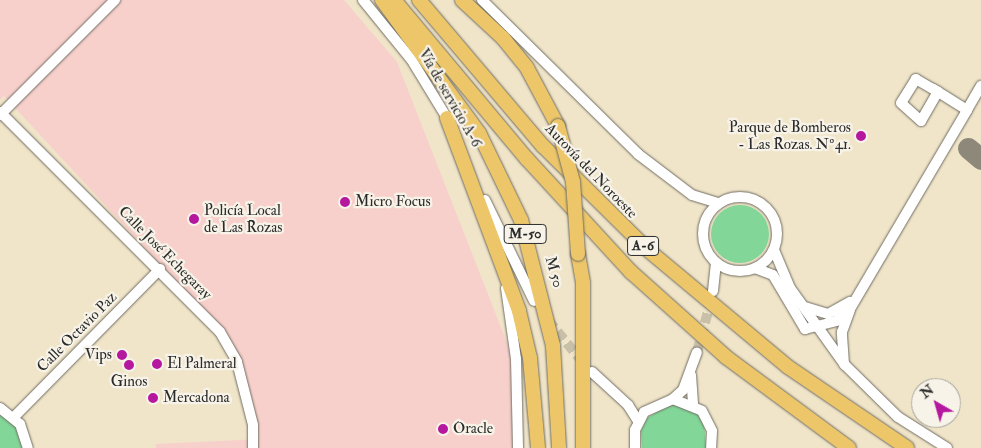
<!DOCTYPE html>
<html>
<head>
<meta charset="utf-8">
<style>
  body { margin:0 }
  #map { position:relative; width:981px; height:448px; overflow:hidden; background:#f0e5c9; font-family:"IM FELL Double Pica",serif }
  div>[style] { position:absolute }
  [style*='--x'] { left:calc(var(--x)*1px); top:calc(var(--y)*1px); width:calc(var(--w)*1px); rotate:calc(var(--a)*1deg) }
  .built>* { inset:0; background:#f7d0cb }
  .green>* { inset:0; background:#82d698 }
  .round { border-radius:50% }
  .taxiway>* { height:21px; margin:-10.5px; padding:0 10.5px; transform-origin:10.5px; border-radius:10.5px; background:#8e887a }
  .minor-tunnel>* { height:10px; margin-top:-5px; transform-origin:0; background:repeating-linear-gradient(90deg,#c9c0a9 0 10px,transparent 0 15px) }
  .roads { filter:drop-shadow(0 0 1px #706c62) drop-shadow(0 0 1px #706c62) }
  .minor>* { height:10px; margin:-5px; padding:0 5px; transform-origin:5px; border-radius:5px; background:#fff }
  .minor>.ring { margin:-5px; padding:0; box-sizing:content-box; background:none; border:10px solid #fff; border-radius:50% }
  .highway>* { height:14px; margin:-7px; padding:0 7px; transform-origin:7px; border-radius:7px; background:#ecc669 }
  .bridges { filter:drop-shadow(0 0 1px #706c62) drop-shadow(0 0 1px #706c62) }
  .highway-bridge>* { height:14px; margin:-7px; padding:0 7px; transform-origin:7px; border-radius:7px; background:#ecc669 }
  .dots>* { width:14px; height:14px; translate:-50% -50%; box-sizing:border-box; border:2px solid #f7f3e8; border-radius:50% }
  span { translate:-50% -50%; white-space:nowrap; text-align:center; line-height:1.15; -webkit-text-stroke:4.5px #f7f3e8; paint-order:stroke }
  .shield-label span { padding:1px 4px; background:#f7f3e8; border:1px solid; border-radius:4px; -webkit-text-stroke-width:0 }
  .shield-label { font-size:14px; color:#2b2b2b; font-weight:700 }
  .street-label { font-size:15px; color:#2b2b2b }
  .poi-label { font-size:15px; color:#2b2b2b }
  .right { translate:-100% -50%; text-align:right }
  .left { translate:0 -50%; text-align:left }
  .north { position:absolute; left:911px; top:378px; width:50px; height:50px; box-sizing:border-box; background:#f7f3e8; border:1px solid #a5a39c; border-radius:50%; rotate:322deg; font-size:14px; font-weight:700; line-height:20px; text-align:center; color:#2b2b2b }
  .north::after { content:''; display:block; margin:auto; width:18px; height:22px; background:#b5179e; clip-path:polygon(50% 0,100% 100%,50% 72%,0 100%) }
</style>
</head>
<body>
<div id="map">
  <div class="built">
    <i style="clip-path:polygon(0 0,344px 0,397px 62px,513px 358px,515px 448px,156px 448px,156px 444px,259px 439px,229px 339px,4px 96px,0 100px)"></i>
  </div>
  <div class="green">
    <i class="round" style="left:711px;top:205px;width:58px;height:58px"></i>
    <i style="clip-path:polygon(670px 404px,695px 411px,704px 421px,706px 448px,642px 448px,641px 431px,647px 418px)"></i>
    <i style="clip-path:polygon(0 413px,16px 427px,23px 448px,0 448px)"></i>
  </div>
  <div class="taxiway">
    <i style="--x:968;--y:148;--w:17;--a:40"></i>
  </div>
  <div class="minor-tunnel">
    <i style="--x:548;--y:320;--w:58;--a:50.6"></i>
    <i style="--x:697;--y:352;--w:57;--a:-74.7"></i>
  </div>
  <div class="roads">
    <div class="minor">
      <i style="--x:363;--y:0;--w:76;--a:50.9"></i>
      <i style="--x:411;--y:59;--w:75;--a:58.6"></i>
      <i style="--x:482;--y:0;--w:219;--a:44.6"></i>
      <i style="--x:638;--y:154;--w:68;--a:37.2"></i>
      <i style="--x:692;--y:195;--w:28;--a:17"></i>
      <i style="--x:967;--y:110;--w:28;--a:-60"></i>
      <i style="--x:0;--y:112;--w:311;--a:45"></i>
      <i style="--x:220;--y:332;--w:34;--a:60"></i>
      <i style="--x:237;--y:362;--w:65;--a:75.7"></i>
      <i style="--x:253;--y:425;--w:23;--a:90"></i>
      <i style="--x:0;--y:115;--w:163;--a:-45"></i>
      <i class="ring" style="left:703px;top:197px;width:64px;height:64px"></i>
      <i style="--x:485;--y:200;--w:112;--a:64.1"></i>
      <i style="--x:774;--y:250;--w:41;--a:67.2"></i>
      <i style="--x:790;--y:288;--w:95;--a:54.5"></i>
      <i style="--x:845;--y:365;--w:74;--a:44.5"></i>
      <i style="--x:898;--y:417;--w:58;--a:32.3"></i>
      <i style="--x:755;--y:268;--w:19;--a:21"></i>
      <i style="--x:773;--y:275;--w:63;--a:59.3"></i>
      <i style="--x:805;--y:329;--w:32;--a:-14"></i>
      <i style="--x:836;--y:321;--w:18;--a:-41"></i>
      <i style="--x:850;--y:309;--w:231;--a:-59.5"></i>
      <i style="--x:967;--y:110;--w:40;--a:-148"></i>
      <i style="--x:933;--y:89;--w:20;--a:-150"></i>
      <i style="--x:916;--y:79;--w:28;--a:122"></i>
      <i style="--x:901;--y:103;--w:27;--a:42"></i>
      <i style="--x:921;--y:121;--w:34;--a:-60"></i>
      <i style="--x:506;--y:288;--w:72;--a:82"></i>
      <i style="--x:516;--y:359;--w:89;--a:88.7"></i>
      <i style="--x:713;--y:291;--w:28;--a:-84"></i>
      <i style="--x:805;--y:307;--w:24;--a:17"></i>
      <i style="--x:828;--y:314;--w:25;--a:-29"></i>
      <i style="--x:844;--y:364;--w:32;--a:-94"></i>
      <i style="--x:842;--y:332;--w:23;--a:-70"></i>
      <i style="--x:592;--y:372;--w:49;--a:42.5"></i>
      <i style="--x:628;--y:405;--w:19;--a:58"></i>
      <i style="--x:691;--y:375;--w:29;--a:86"></i>
      <i style="--x:673;--y:399;--w:13;--a:-42"></i>
      <i style="--x:683;--y:390;--w:40;--a:-69.8"></i>
      <i style="--x:0;--y:408;--w:26;--a:39"></i>
      <i style="--x:20;--y:424;--w:25;--a:72"></i>
      <i style="--x:14;--y:417;--w:208;--a:-45.4"></i>
      <i style="--x:635;--y:448;--w:18;--a:-90"></i>
      <i style="--x:635;--y:430;--w:20;--a:-63"></i>
      <i style="--x:644;--y:412;--w:32;--a:-24"></i>
      <i style="--x:673;--y:399;--w:31;--a:22"></i>
      <i style="--x:702;--y:411;--w:22;--a:63"></i>
      <i style="--x:712;--y:431;--w:17;--a:93"></i>
    </div>
    <div class="highway">
      <i style="--x:382;--y:0;--w:165;--a:53.9"></i>
      <i style="--x:479;--y:133;--w:97;--a:64.2"></i>
      <i style="--x:521;--y:220;--w:130;--a:75.7"></i>
      <i style="--x:553;--y:346;--w:102;--a:86.6"></i>
      <i style="--x:394;--y:0;--w:207;--a:50.1"></i>
      <i style="--x:527;--y:159;--w:154;--a:47.4"></i>
      <i style="--x:631;--y:272;--w:127;--a:41.8"></i>
      <i style="--x:726;--y:357;--w:153;--a:36.5"></i>
      <i style="--x:419;--y:0;--w:192;--a:49.7"></i>
      <i style="--x:543;--y:146;--w:148;--a:44.7"></i>
      <i style="--x:648;--y:250;--w:182;--a:39.9"></i>
      <i style="--x:788;--y:367;--w:144;--a:34.2"></i>
      <i style="--x:462;--y:0;--w:56;--a:42.8"></i>
      <i style="--x:503;--y:38;--w:38;--a:51"></i>
      <i style="--x:527;--y:68;--w:66;--a:61.9"></i>
      <i style="--x:447;--y:118;--w:206;--a:69.5"></i>
      <i style="--x:519;--y:311;--w:48;--a:76.8"></i>
      <i style="--x:530;--y:358;--w:90;--a:84.9"></i>
      <i style="--x:578;--y:254;--w:29;--a:80"></i>
      <i style="--x:583;--y:283;--w:165;--a:90"></i>
    </div>
  </div>
  <div class="bridges">
    <div class="highway-bridge">
      <i style="--x:558;--y:126;--w:58;--a:75"></i>
      <i style="--x:573;--y:182;--w:72;--a:86"></i>
    </div>
  </div>
  <div class="dots">
    <i style="left:861px;top:136px;background:#b5179e"></i>
    <i style="left:345px;top:202px;background:#b5179e"></i>
    <i style="left:194px;top:219px;background:#b5179e"></i>
    <i style="left:122px;top:355px;background:#b5179e"></i>
    <i style="left:157px;top:364px;background:#b5179e"></i>
    <i style="left:129px;top:365px;background:#b5179e"></i>
    <i style="left:153px;top:398px;background:#b5179e"></i>
    <i style="left:443px;top:429px;background:#b5179e"></i>
  </div>
  <div class="shield-label">
    <span style="left:525px;top:234px">M-50</span>
    <span style="left:643px;top:246px">A-6</span>
  </div>
  <div class="street-label">
    <span style="left:450px;top:98px;rotate:60deg">Vía de servicio A-6</span>
    <span style="left:591px;top:171px;rotate:46deg">Autovía del Noroeste</span>
    <span style="left:165px;top:253px;rotate:45deg">Calle José Echegaray</span>
    <span style="left:554px;top:272px;rotate:74deg">M 50</span>
    <span style="left:77px;top:332px;rotate:-45deg">Calle Octavio Paz</span>
  </div>
  <div class="poi-label">
    <span class="right" style="left:851px;top:136px">Parque de Bomberos<br>- Las Rozas. Nº41.</span>
    <span class="left" style="left:355px;top:202px">Micro Focus</span>
    <span class="left" style="left:204px;top:219px">Policía Local<br>de Las Rozas</span>
    <span class="right" style="left:112px;top:355px">Vips</span>
    <span class="left" style="left:167px;top:364px">El Palmeral</span>
    <span style="left:129px;top:382px">Ginos</span>
    <span class="left" style="left:163px;top:398px">Mercadona</span>
    <span class="left" style="left:453px;top:429px">Oracle</span>
  </div>
  <div class="north">N</div>
</div>
</body>
</html>
